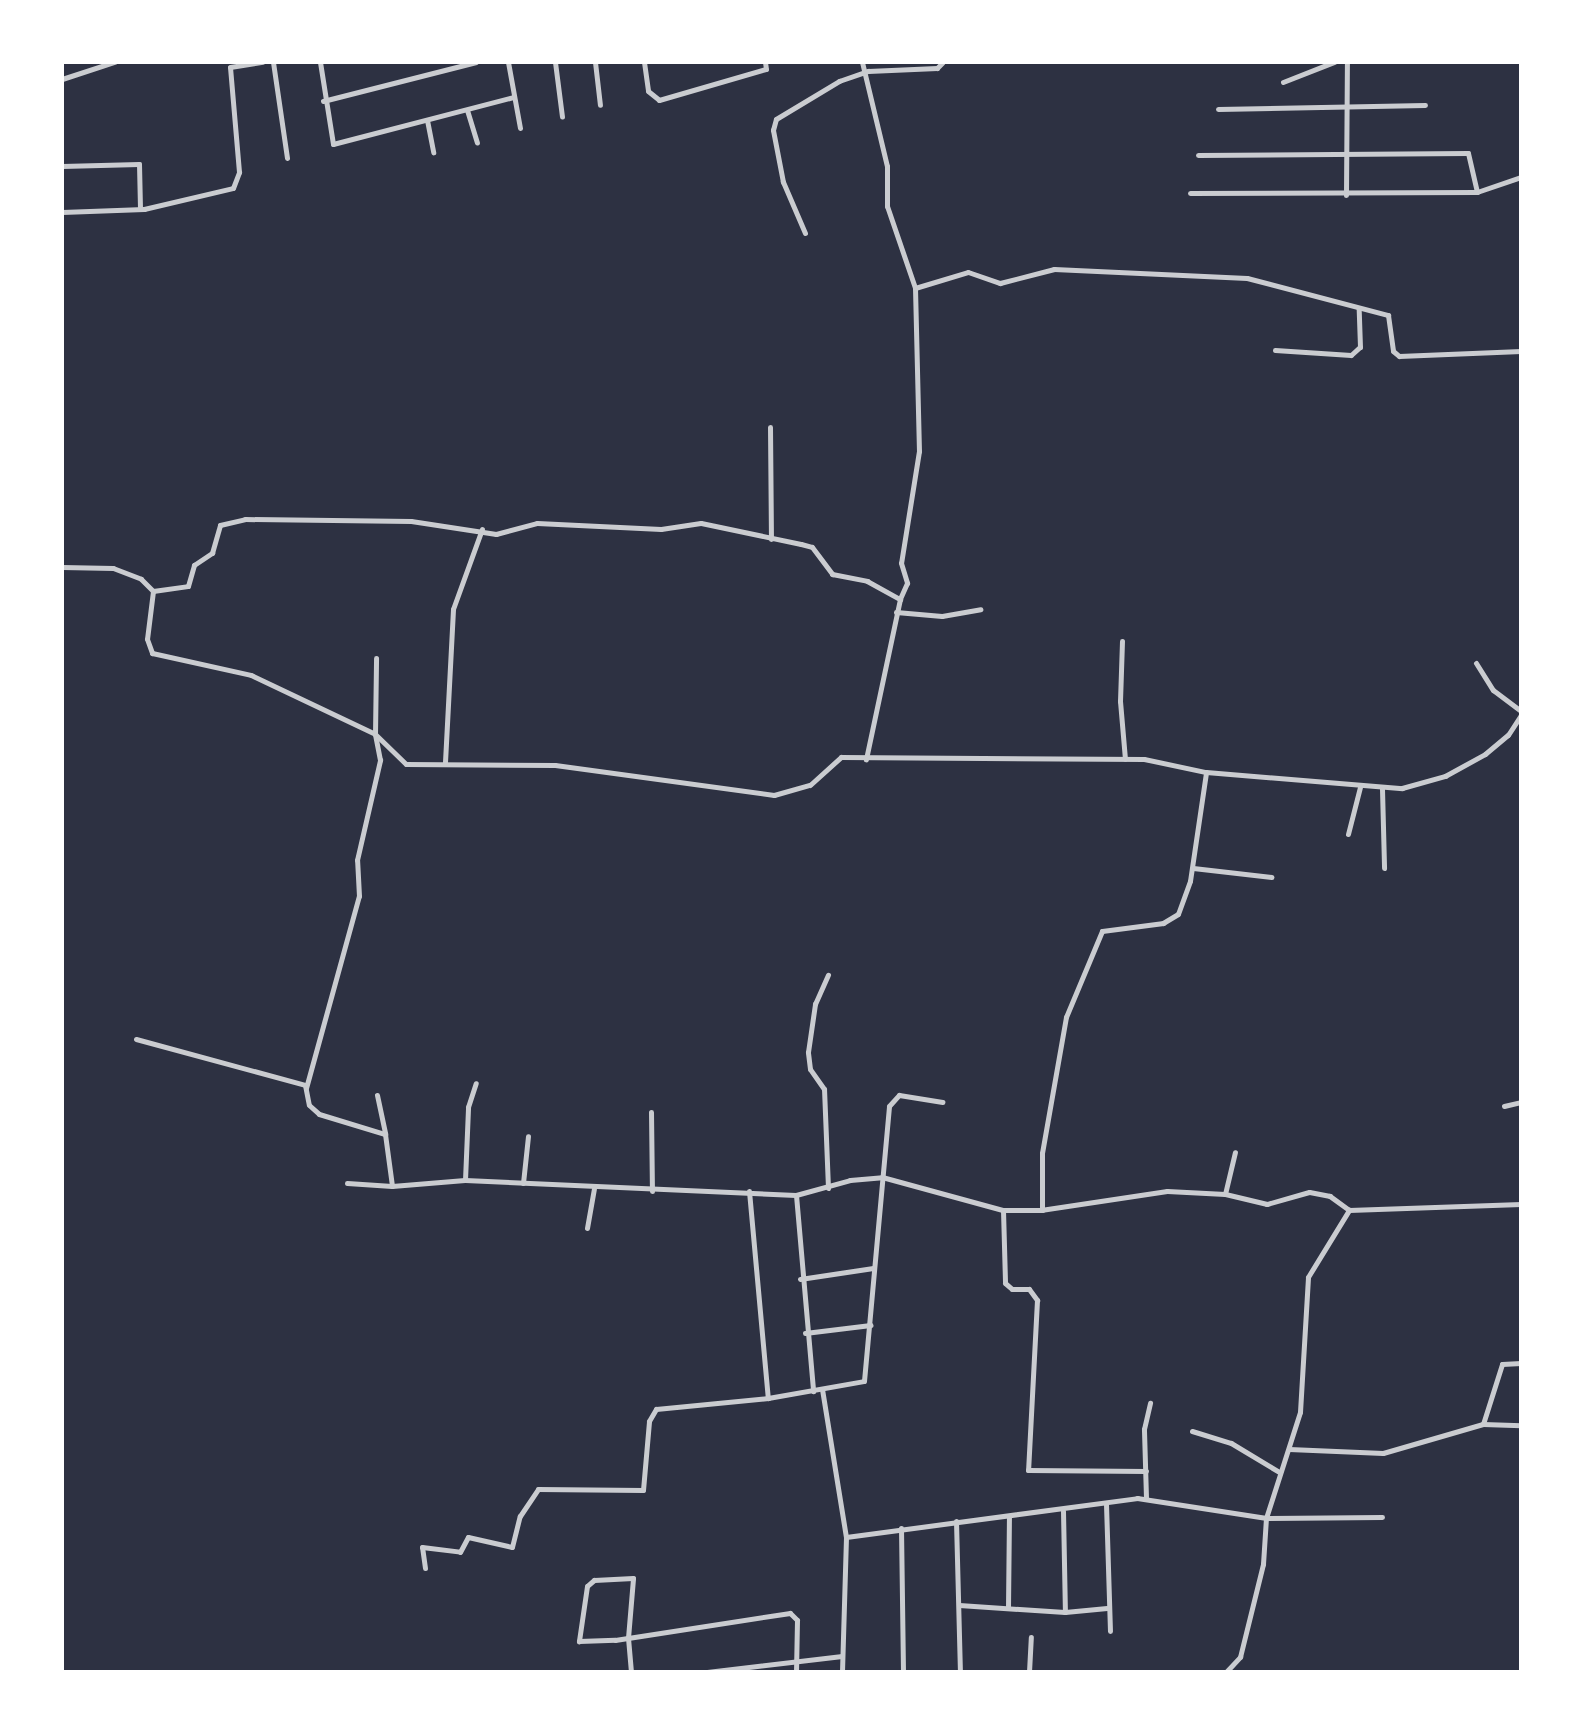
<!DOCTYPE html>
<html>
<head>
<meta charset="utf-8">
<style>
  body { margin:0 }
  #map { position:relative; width:1583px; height:1734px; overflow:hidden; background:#2d3142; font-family:"Space Grotesk",sans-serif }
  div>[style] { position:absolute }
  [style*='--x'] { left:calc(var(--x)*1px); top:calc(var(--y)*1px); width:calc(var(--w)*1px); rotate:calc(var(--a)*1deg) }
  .minor>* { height:5px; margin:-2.5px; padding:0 2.5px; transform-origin:2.5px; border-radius:2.5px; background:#caccd0 }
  span { translate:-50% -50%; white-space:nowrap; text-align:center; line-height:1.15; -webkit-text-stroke:8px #fff; paint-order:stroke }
  .frame { position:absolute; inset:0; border:64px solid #fff; pointer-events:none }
</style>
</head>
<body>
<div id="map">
  <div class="minor">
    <i style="--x:273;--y:62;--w:97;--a:81.7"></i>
    <i style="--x:320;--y:62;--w:83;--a:81"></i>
    <i style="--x:333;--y:144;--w:186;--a:-14.6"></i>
    <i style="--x:508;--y:62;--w:67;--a:79.7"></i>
    <i style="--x:555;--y:62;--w:55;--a:82.7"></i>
    <i style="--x:595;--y:62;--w:43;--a:83.4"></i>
    <i style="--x:644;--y:62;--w:29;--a:82"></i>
    <i style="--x:648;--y:91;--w:14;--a:39"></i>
    <i style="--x:659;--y:100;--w:111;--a:-16.2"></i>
    <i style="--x:766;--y:69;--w:7;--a:-98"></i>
    <i style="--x:862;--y:62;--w:107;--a:76.5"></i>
    <i style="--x:887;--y:166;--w:40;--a:90"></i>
    <i style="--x:887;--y:206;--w:87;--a:71.1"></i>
    <i style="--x:915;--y:288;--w:163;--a:88.6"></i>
    <i style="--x:919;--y:451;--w:113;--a:99.1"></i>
    <i style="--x:901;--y:563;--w:21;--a:73"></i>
    <i style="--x:907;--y:583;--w:17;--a:114"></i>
    <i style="--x:62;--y:79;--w:55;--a:-18.1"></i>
    <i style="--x:1283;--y:82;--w:55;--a:-21.4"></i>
    <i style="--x:323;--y:101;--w:158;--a:-14.3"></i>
    <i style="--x:1218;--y:109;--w:207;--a:-1.1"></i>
    <i style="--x:467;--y:110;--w:34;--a:73"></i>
    <i style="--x:427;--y:120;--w:33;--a:79"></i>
    <i style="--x:1198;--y:155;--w:270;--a:-0.4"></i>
    <i style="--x:1468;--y:153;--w:40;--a:77"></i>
    <i style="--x:62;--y:166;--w:77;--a:-1.5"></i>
    <i style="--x:139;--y:164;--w:45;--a:88.7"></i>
    <i style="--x:1190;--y:193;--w:287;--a:-0.2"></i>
    <i style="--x:1477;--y:192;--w:46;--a:-18.8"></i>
    <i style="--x:1346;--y:195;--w:133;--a:-89.6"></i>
    <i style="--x:62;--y:212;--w:82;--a:-2.1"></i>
    <i style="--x:144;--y:209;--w:91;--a:-13.3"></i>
    <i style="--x:233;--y:188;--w:17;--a:-69"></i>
    <i style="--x:239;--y:172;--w:105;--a:-94.9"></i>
    <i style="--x:230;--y:67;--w:33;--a:-9"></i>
    <i style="--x:805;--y:233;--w:56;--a:-113.3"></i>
    <i style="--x:783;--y:182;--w:53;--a:-100.9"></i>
    <i style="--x:773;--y:130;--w:11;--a:-75"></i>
    <i style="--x:776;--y:119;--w:74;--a:-31.1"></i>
    <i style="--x:839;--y:81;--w:31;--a:-19"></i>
    <i style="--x:868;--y:71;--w:69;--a:-2.5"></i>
    <i style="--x:937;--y:68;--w:8;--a:-45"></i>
    <i style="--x:915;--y:288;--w:55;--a:-16.8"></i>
    <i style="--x:968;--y:272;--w:34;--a:19"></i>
    <i style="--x:1000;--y:283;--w:56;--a:-14.5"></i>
    <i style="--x:1054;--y:269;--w:193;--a:2.7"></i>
    <i style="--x:1247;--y:278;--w:146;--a:14.7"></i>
    <i style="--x:1388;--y:315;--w:36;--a:82"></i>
    <i style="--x:1393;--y:351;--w:8;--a:40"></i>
    <i style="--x:1399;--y:356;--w:122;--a:-2.3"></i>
    <i style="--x:1275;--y:350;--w:76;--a:3.8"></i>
    <i style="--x:1351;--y:355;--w:12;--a:-42"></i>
    <i style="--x:1360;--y:347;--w:38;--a:-92"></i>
    <i style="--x:770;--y:427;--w:112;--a:89.5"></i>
    <i style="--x:62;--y:567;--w:51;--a:1.1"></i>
    <i style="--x:113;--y:568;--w:30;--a:21"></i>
    <i style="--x:141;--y:579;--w:17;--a:45"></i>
    <i style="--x:153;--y:591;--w:48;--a:97.1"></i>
    <i style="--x:147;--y:639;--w:15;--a:70"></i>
    <i style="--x:152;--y:653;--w:101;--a:12.5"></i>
    <i style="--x:251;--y:675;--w:137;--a:25.4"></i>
    <i style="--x:375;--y:734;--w:43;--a:44.1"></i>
    <i style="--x:406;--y:764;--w:149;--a:0.4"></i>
    <i style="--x:555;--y:765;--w:221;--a:7.8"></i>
    <i style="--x:774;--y:795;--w:37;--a:-16"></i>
    <i style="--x:810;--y:785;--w:42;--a:-42.1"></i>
    <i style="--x:841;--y:757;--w:303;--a:0.4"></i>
    <i style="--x:1144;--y:759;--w:62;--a:12"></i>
    <i style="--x:153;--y:591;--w:35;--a:-8"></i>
    <i style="--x:188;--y:586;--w:22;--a:-74"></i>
    <i style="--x:194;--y:565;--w:22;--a:-34"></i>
    <i style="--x:212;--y:553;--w:29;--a:-74"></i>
    <i style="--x:220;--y:525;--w:26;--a:-13"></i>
    <i style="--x:245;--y:519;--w:166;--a:0.7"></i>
    <i style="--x:411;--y:521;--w:86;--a:8.7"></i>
    <i style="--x:496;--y:534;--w:42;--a:-15"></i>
    <i style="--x:537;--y:523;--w:124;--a:2.8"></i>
    <i style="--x:661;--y:529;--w:40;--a:-8.5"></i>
    <i style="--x:701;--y:523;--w:102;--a:11.9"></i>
    <i style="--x:801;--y:544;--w:11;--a:15"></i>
    <i style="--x:812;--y:547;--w:34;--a:53"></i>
    <i style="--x:832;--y:574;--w:36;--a:11"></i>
    <i style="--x:867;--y:581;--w:38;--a:29"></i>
    <i style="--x:900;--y:599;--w:164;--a:102"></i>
    <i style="--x:896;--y:612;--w:46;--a:5"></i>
    <i style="--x:942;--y:616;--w:39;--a:-10"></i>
    <i style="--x:1122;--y:641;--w:60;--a:91.9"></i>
    <i style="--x:1120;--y:701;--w:58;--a:85.1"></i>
    <i style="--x:1476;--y:663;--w:32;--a:58"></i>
    <i style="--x:1493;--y:690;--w:35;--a:37"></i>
    <i style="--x:445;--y:762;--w:153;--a:-87"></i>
    <i style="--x:453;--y:609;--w:85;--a:-70.1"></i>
    <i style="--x:1382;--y:789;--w:79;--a:88.5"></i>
    <i style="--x:1348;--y:834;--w:49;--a:-75.7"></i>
    <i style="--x:1193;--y:868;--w:79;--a:6.6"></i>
    <i style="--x:136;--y:1039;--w:175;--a:15.2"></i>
    <i style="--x:305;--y:1085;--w:20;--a:79"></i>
    <i style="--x:309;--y:1105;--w:13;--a:42"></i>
    <i style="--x:319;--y:1114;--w:69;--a:16.9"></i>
    <i style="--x:385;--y:1134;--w:52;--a:82.3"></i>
    <i style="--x:306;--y:1088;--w:199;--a:-74.6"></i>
    <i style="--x:359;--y:896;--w:36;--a:-93"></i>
    <i style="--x:357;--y:860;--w:103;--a:-77"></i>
    <i style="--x:380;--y:760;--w:26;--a:-101"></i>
    <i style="--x:375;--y:734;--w:76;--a:-89.2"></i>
    <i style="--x:377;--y:1095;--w:40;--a:78"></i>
    <i style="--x:1504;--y:1106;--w:17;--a:-13"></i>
    <i style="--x:651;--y:1112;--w:79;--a:89.3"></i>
    <i style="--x:465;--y:1180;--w:73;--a:-87.6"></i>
    <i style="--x:468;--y:1107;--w:25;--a:-72"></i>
    <i style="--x:347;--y:1183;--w:45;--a:3.8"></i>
    <i style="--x:392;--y:1186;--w:73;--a:-4.7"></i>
    <i style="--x:465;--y:1180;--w:331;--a:2.6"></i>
    <i style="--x:796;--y:1195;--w:56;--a:-15.5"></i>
    <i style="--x:850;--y:1180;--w:32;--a:-5"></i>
    <i style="--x:882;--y:1177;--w:125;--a:15.3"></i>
    <i style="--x:1003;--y:1210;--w:39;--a:0"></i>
    <i style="--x:523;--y:1183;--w:47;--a:-83.9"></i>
    <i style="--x:828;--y:1188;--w:99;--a:-92.3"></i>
    <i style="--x:824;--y:1089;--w:24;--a:-125"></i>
    <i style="--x:810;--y:1069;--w:17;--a:-97"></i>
    <i style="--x:808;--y:1052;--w:49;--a:-81.7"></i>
    <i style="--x:815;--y:1004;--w:32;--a:-66"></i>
    <i style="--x:749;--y:1191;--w:208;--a:84.8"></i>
    <i style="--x:1225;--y:1194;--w:43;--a:-76.6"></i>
    <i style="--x:796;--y:1195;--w:197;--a:85"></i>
    <i style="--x:1003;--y:1210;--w:73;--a:88.4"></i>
    <i style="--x:1005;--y:1283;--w:9;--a:41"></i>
    <i style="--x:1012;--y:1289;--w:17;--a:0"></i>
    <i style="--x:1029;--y:1289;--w:14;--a:54"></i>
    <i style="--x:1037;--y:1300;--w:170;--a:93"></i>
    <i style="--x:1028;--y:1470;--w:118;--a:0.5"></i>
    <i style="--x:1349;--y:1210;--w:172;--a:-2"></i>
    <i style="--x:587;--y:1228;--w:40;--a:-80"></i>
    <i style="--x:800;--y:1279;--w:74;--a:-8.6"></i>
    <i style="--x:805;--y:1333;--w:66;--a:-6.9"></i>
    <i style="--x:822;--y:1389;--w:150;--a:80.8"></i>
    <i style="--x:846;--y:1537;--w:135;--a:91.7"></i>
    <i style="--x:1483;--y:1424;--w:63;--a:-72.4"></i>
    <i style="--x:1502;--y:1364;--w:19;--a:-3"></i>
    <i style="--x:1192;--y:1431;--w:41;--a:17.1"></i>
    <i style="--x:1231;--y:1443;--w:56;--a:31.1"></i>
    <i style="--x:1289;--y:1449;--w:94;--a:2.4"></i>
    <i style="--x:1383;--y:1453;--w:104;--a:-16.2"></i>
    <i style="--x:1483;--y:1424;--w:38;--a:2"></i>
    <i style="--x:1146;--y:1498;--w:69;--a:-91.7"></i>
    <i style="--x:1144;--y:1429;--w:27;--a:-77"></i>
    <i style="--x:1106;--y:1504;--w:127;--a:88.2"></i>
    <i style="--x:1063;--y:1511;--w:101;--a:88.9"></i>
    <i style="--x:956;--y:1521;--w:151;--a:88.5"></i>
    <i style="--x:901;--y:1528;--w:144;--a:89.2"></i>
    <i style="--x:846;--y:1537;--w:294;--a:-7.6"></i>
    <i style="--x:1137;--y:1498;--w:131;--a:8.8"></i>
    <i style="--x:1266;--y:1518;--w:116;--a:-0.5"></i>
    <i style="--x:425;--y:1568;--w:21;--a:-98"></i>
    <i style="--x:422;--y:1547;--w:38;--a:7"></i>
    <i style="--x:460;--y:1552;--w:17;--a:-62"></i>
    <i style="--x:468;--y:1537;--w:45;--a:12.8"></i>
    <i style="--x:512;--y:1547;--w:32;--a:-76"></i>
    <i style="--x:520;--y:1516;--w:32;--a:-56"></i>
    <i style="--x:538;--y:1489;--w:105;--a:0.5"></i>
    <i style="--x:643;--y:1490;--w:69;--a:-85"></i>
    <i style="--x:649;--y:1421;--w:14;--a:-60"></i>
    <i style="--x:656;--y:1409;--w:113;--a:-5.6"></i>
    <i style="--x:768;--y:1398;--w:97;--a:-10"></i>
    <i style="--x:864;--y:1381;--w:276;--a:-84.8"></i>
    <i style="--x:889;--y:1106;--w:15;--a:-48"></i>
    <i style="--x:899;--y:1095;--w:44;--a:9.2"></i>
    <i style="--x:959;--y:1605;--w:106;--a:3.8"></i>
    <i style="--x:1065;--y:1612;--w:42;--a:-5.4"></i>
    <i style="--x:1008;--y:1608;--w:92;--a:-89.4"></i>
    <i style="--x:631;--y:1672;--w:34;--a:-95"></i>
    <i style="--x:628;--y:1638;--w:60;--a:-85.2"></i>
    <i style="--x:633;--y:1578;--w:39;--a:177"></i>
    <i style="--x:594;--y:1580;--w:9;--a:139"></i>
    <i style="--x:587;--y:1586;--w:56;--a:98.3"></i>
    <i style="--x:579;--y:1641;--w:36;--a:-2"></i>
    <i style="--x:615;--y:1640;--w:13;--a:-9"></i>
    <i style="--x:628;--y:1638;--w:164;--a:-8.8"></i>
    <i style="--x:790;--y:1613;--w:10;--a:45"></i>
    <i style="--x:797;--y:1620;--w:52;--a:91.1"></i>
    <i style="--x:707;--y:1672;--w:136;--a:-6.8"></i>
    <i style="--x:1029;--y:1672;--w:35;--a:-87"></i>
    <i style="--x:1226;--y:1672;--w:21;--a:-47"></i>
    <i style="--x:1240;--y:1657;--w:96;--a:-76.1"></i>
    <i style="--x:1263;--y:1564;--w:46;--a:-86.3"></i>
    <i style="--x:1266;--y:1518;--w:111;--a:-72.2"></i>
    <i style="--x:1300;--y:1412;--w:135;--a:-86.6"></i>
    <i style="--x:1308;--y:1277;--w:79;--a:-58.5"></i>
    <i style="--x:1349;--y:1210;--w:24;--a:-144"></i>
    <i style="--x:1330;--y:1196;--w:21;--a:-169"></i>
    <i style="--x:1309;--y:1192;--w:44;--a:164.1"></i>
    <i style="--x:1267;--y:1204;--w:43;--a:-166.6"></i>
    <i style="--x:1225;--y:1194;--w:58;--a:-177"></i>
    <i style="--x:1167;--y:1191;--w:126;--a:171.4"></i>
    <i style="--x:1042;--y:1210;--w:57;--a:-90"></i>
    <i style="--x:1042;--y:1153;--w:138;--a:-80"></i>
    <i style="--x:1066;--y:1017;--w:93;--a:-67.3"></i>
    <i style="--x:1102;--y:931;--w:62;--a:-7.5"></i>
    <i style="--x:1163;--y:923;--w:17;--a:-31"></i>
    <i style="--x:1178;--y:914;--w:35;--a:-70"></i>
    <i style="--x:1190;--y:881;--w:110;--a:-81.6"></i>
    <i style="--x:1206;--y:772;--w:197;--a:4.7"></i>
    <i style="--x:1402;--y:788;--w:45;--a:-15.6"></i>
    <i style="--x:1445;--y:776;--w:46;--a:-28.8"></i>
    <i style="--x:1485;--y:754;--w:30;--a:-40"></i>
    <i style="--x:1508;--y:735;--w:24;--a:-57"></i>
  </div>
  <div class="frame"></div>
</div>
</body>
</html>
